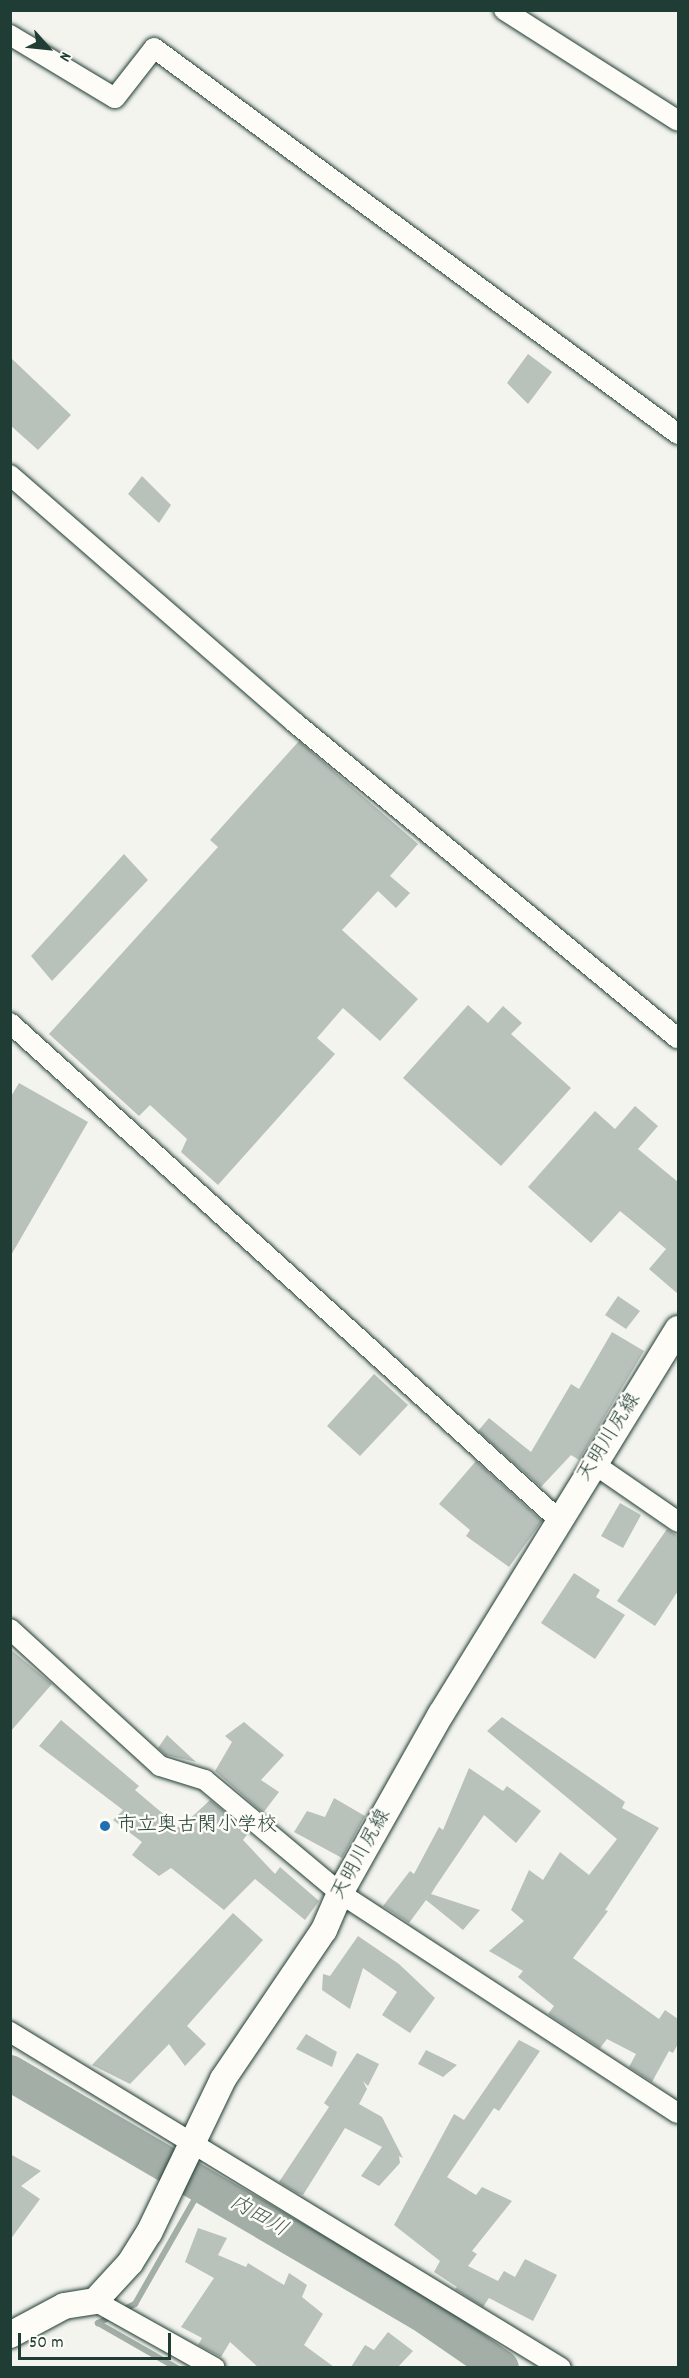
<!DOCTYPE html>
<html>
<head>
<meta charset="utf-8">
<style>
  body { margin:0 }
  #map { position:relative; width:689px; height:2378px; overflow:hidden; background:#f4f4ef; font-family:Dekko,"Klee One",sans-serif }
  div>[style] { position:absolute }
  [style*='--x'] { left:calc(var(--x)*1px); top:calc(var(--y)*1px); width:calc(var(--w)*1px); rotate:calc(var(--a)*1deg) }
  .stream>* { height:6px; margin:-3px; padding:0 3px; transform-origin:3px; border-radius:3px; background:#a3aea7 }
  .river>* { height:36px; margin:-18px; padding:0 18px; transform-origin:18px; border-radius:18px; background:#a3aea7 }
  .building>* { inset:0; background:#b9c1bb }
  .roads { filter:drop-shadow(0 0 2px #1f3d34) drop-shadow(0 0 2px #1f3d34) }
  .minor>* { height:20px; margin:-10px; padding:0 10px; transform-origin:10px; border-radius:10px; background:#fdfcf7 }
  .major>* { height:26px; margin:-13px; padding:0 13px; transform-origin:13px; border-radius:13px; background:#fdfcf7 }
  .dots>* { width:16px; height:16px; translate:-50% -50%; box-sizing:border-box; border:3px solid #fdfcf7; border-radius:50% }
  span { translate:-50% -50%; white-space:nowrap; text-align:center; line-height:1.15; -webkit-text-stroke:5px #fdfcf7; paint-order:stroke }
  .street-label { font-size:20px; color:#1f3d34 }
  .poi-label { font-size:20px; color:#1f3d34 }
  .left { translate:0 -50%; text-align:left }
  .water-label { font-size:21px; color:#475f56; font-style:italic }
  .frame { position:absolute; inset:0; border:12px solid #1f3d34; pointer-events:none }
  .north { position:absolute; left:18px; top:18px; width:60px; height:60px; -webkit-text-stroke:4px #fdfcf7; paint-order:stroke; rotate:117deg; font-size:16px; font-weight:700; line-height:24px; text-align:center; color:#1f3d34 }
  .north::after { content:''; display:block; margin:auto; width:21px; height:27px; background:#1f3d34; clip-path:polygon(50% 0,100% 100%,50% 72%,0 100%) }
  .scale { position:absolute; left:18px; top:2333px; width:153px; height:27px; box-sizing:border-box; border:3px solid #1f3d34; border-top:0; padding-left:8px; font-size:18px; line-height:21px; white-space:nowrap; color:#1f3d34; -webkit-text-stroke:4px #fdfcf7; paint-order:stroke }
</style>
</head>
<body>
<div id="map">
  <div class="stream">
    <i style="--x:121;--y:2311;--w:16;--a:-27"></i>
    <i style="--x:135;--y:2304;--w:139;--a:-60.3"></i>
    <i style="--x:112;--y:2316;--w:16;--a:153"></i>
    <i style="--x:98;--y:2323;--w:91;--a:29.7"></i>
  </div>
  <div class="river">
    <i style="--x:10;--y:2073;--w:476;--a:30.3"></i>
    <i style="--x:421;--y:2313;--w:97;--a:34.5"></i>
  </div>
  <div class="building">
    <i style="clip-path:polygon(528px 354px,552px 372px,528px 404px,507px 383px)"></i>
    <i style="clip-path:polygon(10px 357px,71px 415px,38px 450px,10px 425px)"></i>
    <i style="clip-path:polygon(142px 476px,171px 505px,159px 523px,128px 494px)"></i>
    <i style="clip-path:polygon(299px 741px,418px 844px,390px 876px,410px 893px,396px 908px,378px 891px,342px 930px,418px 999px,380px 1041px,343px 1008px,317px 1038px,335px 1054px,218px 1185px,181px 1152px,187px 1139px,150px 1105px,139px 1116px,49px 1034px,218px 847px,210px 840px)"></i>
    <i style="clip-path:polygon(124px 854px,148px 880px,52px 981px,31px 956px)"></i>
    <i style="clip-path:polygon(468px 1005px,488px 1023px,503px 1006px,522px 1023px,511px 1034px,571px 1088px,501px 1166px,403px 1078px)"></i>
    <i style="clip-path:polygon(19px 1083px,88px 1122px,10px 1257px,10px 1098px)"></i>
    <i style="clip-path:polygon(635px 1106px,658px 1126px,638px 1149px,678px 1182px,678px 1294px,649px 1269px,666px 1249px,620px 1211px,591px 1243px,528px 1187px,595px 1111px,615px 1129px)"></i>
    <i style="clip-path:polygon(618px 1296px,640px 1311px,626px 1329px,605px 1315px)"></i>
    <i style="clip-path:polygon(612px 1332px,644px 1351px,579px 1460px,571px 1455px,541px 1487px,478px 1431px,489px 1418px,531px 1452px,571px 1384px,579px 1389px)"></i>
    <i style="clip-path:polygon(374px 1374px,408px 1405px,360px 1456px,327px 1426px)"></i>
    <i style="clip-path:polygon(476px 1461px,542px 1521px,509px 1567px,466px 1536px,470px 1530px,439px 1504px)"></i>
    <i style="clip-path:polygon(620px 1503px,641px 1515px,623px 1548px,601px 1536px)"></i>
    <i style="clip-path:polygon(667px 1529px,678px 1536px,678px 1591px,655px 1626px,617px 1601px)"></i>
    <i style="clip-path:polygon(574px 1573px,600px 1590px,596px 1597px,625px 1615px,595px 1659px,541px 1623px)"></i>
    <i style="clip-path:polygon(10px 1649px,52px 1684px,10px 1732px)"></i>
    <i style="clip-path:polygon(502px 1717px,625px 1802px,622px 1808px,659px 1828px,605px 1910px,608px 1911px,573px 1958px,659px 2019px,665px 2010px,678px 2019px,678px 2044px,673px 2053px,669px 2051px,652px 2082px,629px 2067px,636px 2054px,607px 2039px,600px 2048px,548px 2014px,554px 2006px,518px 1977px,523px 1971px,489px 1951px,524px 1921px,511px 1910px,529px 1870px,543px 1880px,560px 1852px,589px 1875px,617px 1839px,487px 1731px)"></i>
    <i style="clip-path:polygon(61px 1720px,139px 1786px,135px 1790px,180px 1828px,210px 1800px,249px 1832px,243px 1840px,275px 1874px,280px 1867px,319px 1901px,305px 1920px,255px 1879px,224px 1910px,171px 1868px,159px 1876px,132px 1855px,142px 1842px,113px 1820px,123px 1810px,39px 1746px)"></i>
    <i style="clip-path:polygon(244px 1722px,284px 1755px,261px 1780px,279px 1792px,263px 1813px,215px 1771px,232px 1742px,225px 1736px)"></i>
    <i style="clip-path:polygon(167px 1735px,196px 1762px,166px 1755px,158px 1748px)"></i>
    <i style="clip-path:polygon(469px 1768px,503px 1791px,507px 1786px,541px 1811px,516px 1843px,484px 1815px,436px 1886px,431px 1894px,480px 1910px,463px 1930px,426px 1900px,409px 1923px,383px 1906px,410px 1871px,414px 1874px,439px 1827px,443px 1830px)"></i>
    <i style="clip-path:polygon(334px 1798px,365px 1816px,342px 1858px,294px 1832px,307px 1811px,325px 1817px)"></i>
    <i style="clip-path:polygon(233px 1913px,263px 1940px,187px 2026px,206px 2044px,185px 2066px,169px 2044px,130px 2084px,92px 2065px)"></i>
    <i style="clip-path:polygon(358px 1936px,399px 1964px,435px 1998px,410px 2033px,382px 2015px,397px 1992px,363px 1968px,350px 2009px,322px 1990px,323px 1974px,330px 1976px)"></i>
    <i style="clip-path:polygon(306px 2034px,337px 2052px,332px 2067px,296px 2049px)"></i>
    <i style="clip-path:polygon(519px 2040px,540px 2051px,499px 2111px,494px 2108px,447px 2177px,476px 2195px,482px 2187px,512px 2201px,472px 2251px,477px 2254px,468px 2266px,498px 2281px,504px 2271px,515px 2277px,525px 2259px,557px 2275px,533px 2321px,489px 2298px,483px 2307px,455px 2289px,457px 2287px,434px 2272px,440px 2261px,394px 2225px,454px 2114px,464px 2120px)"></i>
    <i style="clip-path:polygon(426px 2050px,457px 2065px,443px 2077px,418px 2064px)"></i>
    <i style="clip-path:polygon(357px 2053px,379px 2064px,368px 2086px,363px 2081px,367px 2089px,359px 2104px,382px 2117px,403px 2158px,399px 2156px,400px 2163px,379px 2186px,361px 2176px,382px 2147px,345px 2128px,303px 2195px,297px 2193px,279px 2182px,329px 2107px,324px 2103px)"></i>
    <i style="clip-path:polygon(10px 2154px,41px 2171px,21px 2186px,40px 2199px,10px 2240px)"></i>
    <i style="clip-path:polygon(198px 2228px,227px 2238px,218px 2255px,246px 2267px,248px 2263px,284px 2285px,289px 2273px,307px 2285px,302px 2297px,323px 2314px,304px 2345px,334px 2367px,258px 2367px,230px 2342px,221px 2357px,198px 2345px,202px 2338px,181px 2327px,214px 2278px,185px 2262px)"></i>
    <i style="clip-path:polygon(388px 2332px,413px 2351px,398px 2367px,351px 2367px,365px 2345px,374px 2350px)"></i>
  </div>
  <div class="roads">
    <div class="minor">
      <i style="--x:504;--y:10;--w:206;--a:32.5"></i>
      <i style="--x:10;--y:35;--w:122;--a:31"></i>
      <i style="--x:115;--y:98;--w:63;--a:-52"></i>
      <i style="--x:154;--y:48;--w:651;--a:36.38"></i>
      <i style="--x:10;--y:475;--w:376;--a:41"></i>
      <i style="--x:294;--y:722;--w:497;--a:39.5"></i>
      <i style="--x:10;--y:1023;--w:741;--a:42.15"></i>
      <i style="--x:594;--y:1464;--w:102;--a:34.6"></i>
      <i style="--x:10;--y:1629;--w:203;--a:42.4"></i>
      <i style="--x:160;--y:1766;--w:47;--a:17.3"></i>
      <i style="--x:205;--y:1780;--w:176;--a:39.9"></i>
      <i style="--x:340;--y:1893;--w:403;--a:33.1"></i>
      <i style="--x:10;--y:2032;--w:645;--a:31.37"></i>
      <i style="--x:95;--y:2301;--w:137;--a:29.2"></i>
    </div>
    <div class="major">
      <i style="--x:10;--y:2335;--w:61;--a:-28.2"></i>
      <i style="--x:64;--y:2306;--w:31;--a:-9"></i>
      <i style="--x:95;--y:2301;--w:52;--a:-47.4"></i>
      <i style="--x:130;--y:2263;--w:36;--a:-58"></i>
      <i style="--x:149;--y:2233;--w:171;--a:-64.3"></i>
      <i style="--x:223;--y:2079;--w:180;--a:-55.9"></i>
      <i style="--x:324;--y:1930;--w:40;--a:-66.6"></i>
      <i style="--x:340;--y:1893;--w:206;--a:-60.6"></i>
      <i style="--x:441;--y:1714;--w:452;--a:-58.4"></i>
    </div>
  </div>
  <div class="dots">
    <i style="left:105px;top:1826px;background:#1f6fb2"></i>
  </div>
  <div class="street-label">
    <span style="left:610px;top:1438px;rotate:-58deg">天明川尻線</span>
    <span style="left:362px;top:1855px;rotate:-61deg">天明川尻線</span>
  </div>
  <div class="poi-label">
    <span class="left" style="left:117px;top:1826px">市立奥古閑小学校</span>
  </div>
  <div class="water-label">
    <span style="left:258px;top:2217px;rotate:30deg">内田川</span>
  </div>
  <div class="frame"></div>
  <div class="north">N</div>
  <div class="scale">50 m</div>
</div>
</body>
</html>
